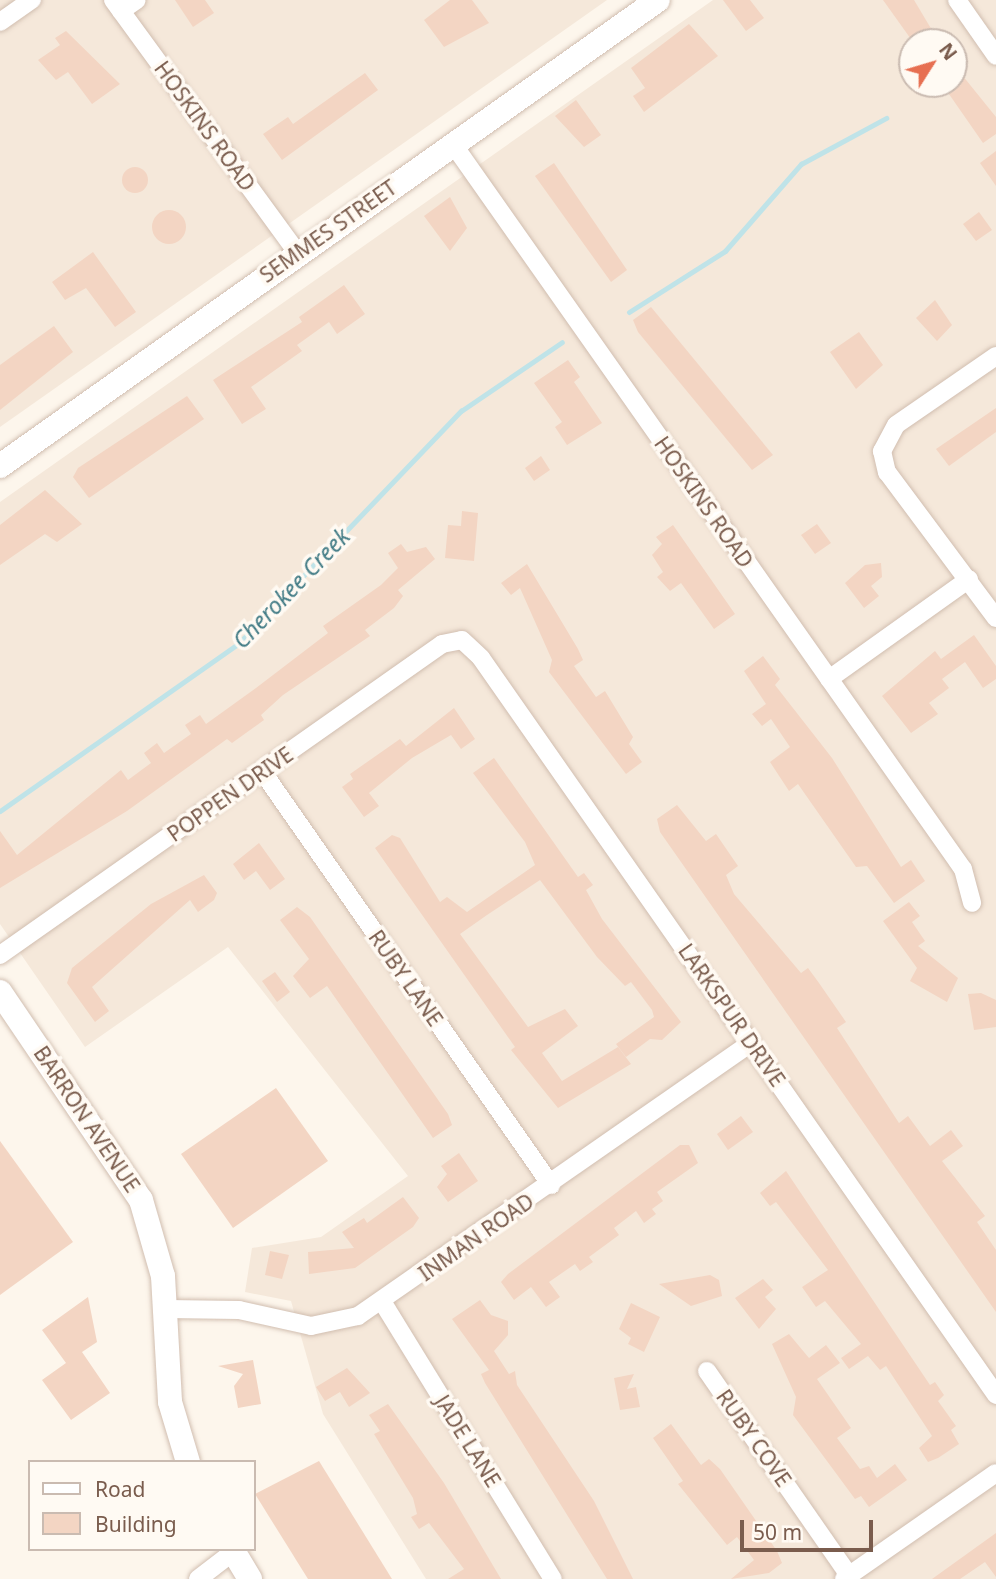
<!DOCTYPE html>
<html>
<head>
<meta charset="utf-8">
<style>
  body { margin:0 }
  #map { position:relative; width:996px; height:1579px; overflow:hidden; background:#fdf6ec; font-family:"Noto Sans",sans-serif }
  div>[style] { position:absolute }
  [style*='--x'] { left:calc(var(--x)*1px); top:calc(var(--y)*1px); width:calc(var(--w)*1px); rotate:calc(var(--a)*1deg) }
  .residential>* { inset:0; background:#f5e8da }
  .stream>* { height:5px; margin:-2.5px; padding:0 2.5px; transform-origin:2.5px; border-radius:2.5px; background:#bfe3e8 }
  .building>* { inset:0; background:#f3d5c3 }
  .round { border-radius:50% }
  .roads { filter:drop-shadow(0 0 2px #d1beb0) drop-shadow(0 0 2px #d1beb0) }
  .street>* { height:18px; margin:-9px; padding:0 9px; transform-origin:9px; border-radius:9px; background:#fff }
  .secondary>* { height:24px; margin:-12px; padding:0 12px; transform-origin:12px; border-radius:12px; background:#fff }
  span { translate:-50% -50%; white-space:nowrap; text-align:center; line-height:1.15; -webkit-text-stroke:7px #fffaf3; paint-order:stroke }
  .street-label { font-size:21px; color:#7a5c4d }
  .water-label { font-size:23px; color:#437c86; font-style:italic }
  .legend { position:absolute; left:28px; top:1460px; width:228px; height:91px; box-sizing:border-box; background:#fffaf3; border:2px solid #cabbb1; margin:0; padding:9px 12px; list-style:none; font-size:21px; color:#7a5c4d }
  .legend li { display:flex; align-items:center; gap:14px; height:35px }
  .legend b { width:35px; border:2px solid #cabbb1 }
  .north { position:absolute; left:898px; top:28px; width:70px; height:70px; box-sizing:border-box; background:#fffaf3; border:2px solid #cabbb1; border-radius:50%; rotate:53deg; font-size:19px; font-weight:700; line-height:28px; text-align:center; color:#7a5c4d }
  .north::after { content:''; display:block; margin:auto; width:24px; height:32px; background:#e76f51; clip-path:polygon(50% 0,100% 100%,50% 72%,0 100%) }
  .scale { position:absolute; left:740px; top:1520px; width:133px; height:32px; box-sizing:border-box; border:4px solid #7a5c4d; border-top:0; padding-left:9px; font-size:21px; line-height:24px; white-space:nowrap; color:#7a5c4d; -webkit-text-stroke:5px #fffaf3; paint-order:stroke }
</style>
</head>
<body>
<div id="map">
  <div class="residential">
    <i style="clip-path:polygon(0 0,607px 0,0 427px)"></i>
    <i style="clip-path:polygon(evenodd,713px 0,996px 0,996px 1579px,426px 1579px,323px 1414px,291px 1301px,245px 1292px,252px 1248px,321px 1237px,408px 1176px,228px 947px,85px 1047px,0 924px,0 502px,713px 0,912px 42px,954px 42px,954px 84px,912px 84px,912px 42px)"></i>
  </div>
  <div class="stream">
    <i style="--x:629;--y:312;--w:114;--a:-32.4"></i>
    <i style="--x:725;--y:251;--w:116;--a:-48.9"></i>
    <i style="--x:801;--y:164;--w:97;--a:-28.4"></i>
    <i style="--x:0;--y:811;--w:291;--a:-35.1"></i>
    <i style="--x:238;--y:644;--w:323;--a:-46.3"></i>
    <i style="--x:461;--y:411;--w:122;--a:-34.3"></i>
  </div>
  <div class="building">
    <i style="clip-path:polygon(175px 0,205px 0,214px 13px,193px 27px)"></i>
    <i style="clip-path:polygon(450px 0,472px 0,489px 23px,444px 47px,424px 20px)"></i>
    <i style="clip-path:polygon(723px 0,750px 0,764px 18px,746px 31px)"></i>
    <i style="clip-path:polygon(883px 0,914px 0,939px 42px,913px 42px)"></i>
    <i style="clip-path:polygon(689px 24px,718px 56px,644px 112px,633px 96px,645px 88px,631px 68px)"></i>
    <i style="clip-path:polygon(66px 31px,120px 84px,92px 104px,68px 72px,56px 80px,38px 60px,60px 45px,55px 38px)"></i>
    <i style="clip-path:polygon(954px 65px,996px 117px,996px 134px,983px 143px,942px 84px,954px 84px)"></i>
    <i style="clip-path:polygon(365px 73px,378px 90px,282px 160px,263px 134px,288px 117px,293px 124px)"></i>
    <i style="clip-path:polygon(576px 100px,601px 135px,584px 147px,555px 116px)"></i>
    <i style="clip-path:polygon(996px 151px,996px 186px,980px 163px)"></i>
    <i style="clip-path:polygon(554px 163px,627px 270px,611px 282px,535px 176px)"></i>
    <i class="round" style="left:122px;top:167px;width:26px;height:26px"></i>
    <i style="clip-path:polygon(450px 197px,467px 228px,450px 251px,424px 216px)"></i>
    <i class="round" style="left:152px;top:210px;width:34px;height:34px"></i>
    <i style="clip-path:polygon(979px 212px,992px 230px,976px 241px,963px 224px)"></i>
    <i style="clip-path:polygon(93px 252px,136px 312px,115px 327px,86px 288px,65px 300px,52px 282px)"></i>
    <i style="clip-path:polygon(344px 285px,365px 314px,337px 334px,329px 322px,297px 345px,302px 351px,251px 387px,266px 409px,242px 424px,213px 380px,302px 322px,299px 317px)"></i>
    <i style="clip-path:polygon(935px 300px,952px 325px,937px 341px,916px 318px)"></i>
    <i style="clip-path:polygon(651px 307px,773px 455px,752px 470px,638px 332px,633px 320px)"></i>
    <i style="clip-path:polygon(54px 326px,73px 352px,0 410px,0 365px)"></i>
    <i style="clip-path:polygon(859px 332px,883px 365px,856px 389px,830px 352px)"></i>
    <i style="clip-path:polygon(568px 360px,580px 377px,574px 382px,602px 423px,567px 445px,555px 427px,562px 422px,534px 383px)"></i>
    <i style="clip-path:polygon(187px 396px,204px 419px,89px 498px,73px 477px,78px 468px)"></i>
    <i style="clip-path:polygon(996px 408px,996px 432px,949px 466px,936px 449px)"></i>
    <i style="clip-path:polygon(541px 456px,550px 470px,534px 481px,525px 468px)"></i>
    <i style="clip-path:polygon(45px 490px,82px 524px,57px 542px,45px 534px,0 565px,0 525px)"></i>
    <i style="clip-path:polygon(462px 511px,478px 513px,474px 561px,445px 558px,448px 525px,461px 526px)"></i>
    <i style="clip-path:polygon(817px 524px,831px 543px,815px 554px,801px 535px)"></i>
    <i style="clip-path:polygon(673px 525px,735px 614px,714px 629px,681px 583px,670px 591px,657px 577px,663px 572px,652px 555px,662px 544px,656px 537px)"></i>
    <i style="clip-path:polygon(401px 544px,407px 552px,426px 547px,435px 559px,398px 590px,403px 596px,394px 608px,365px 630px,370px 636px,283px 695px,261px 715px,264px 720px,232px 743px,227px 739px,127px 811px,0 888px,0 831px,17px 855px,121px 770px,128px 780px,151px 763px,144px 753px,157px 743px,164px 753px,191px 734px,185px 725px,200px 715px,206px 724px,256px 688px,328px 633px,323px 626px,381px 585px,398px 568px,388px 553px)"></i>
    <i style="clip-path:polygon(881px 563px,882px 577px,871px 586px,879px 596px,864px 608px,845px 583px,865px 565px)"></i>
    <i style="clip-path:polygon(527px 564px,578px 649px,583px 660px,574px 666px,596px 697px,605px 691px,633px 737px,629px 744px,642px 762px,626px 774px,549px 672px,552px 660px,520px 588px,511px 595px,501px 583px)"></i>
    <i style="clip-path:polygon(974px 635px,996px 666px,996px 679px,983px 688px,965px 662px,942px 679px,949px 688px,929px 703px,938px 714px,911px 733px,882px 696px,935px 651px,941px 659px)"></i>
    <i style="clip-path:polygon(763px 656px,780px 679px,775px 685px,832px 758px,901px 867px,911px 860px,925px 881px,894px 903px,867px 866px,856px 867px,798px 784px,789px 791px,770px 762px,790px 747px,771px 719px,762px 726px,752px 714px,766px 704px,744px 671px)"></i>
    <i style="clip-path:polygon(454px 708px,475px 739px,461px 749px,451px 735px,412px 758px,369px 793px,379px 806px,364px 817px,342px 787px,353px 779px,350px 774px,400px 739px,406px 746px)"></i>
    <i style="clip-path:polygon(494px 758px,578px 877px,584px 873px,593px 885px,586px 890px,602px 919px,681px 1022px,662px 1040px,650px 1039px,626px 1057px,616px 1044px,654px 1017px,652px 1010px,631px 982px,625px 986px,597px 957px,540px 880px,487px 915px,460px 934px,528px 1027px,565px 1009px,578px 1026px,542px 1053px,562px 1081px,618px 1047px,631px 1064px,558px 1108px,511px 1050px,515px 1047px,375px 848px,392px 835px,400px 838px,440px 902px,447px 897px,467px 912px,535px 865px,525px 842px,473px 773px)"></i>
    <i style="clip-path:polygon(677px 805px,706px 841px,716px 834px,738px 866px,726px 875px,734px 894px,801px 973px,808px 968px,819px 983px,846px 1022px,837px 1028px,899px 1123px,908px 1116px,930px 1146px,951px 1130px,963px 1146px,942px 1161px,985px 1216px,977px 1222px,996px 1250px,996px 1312px,660px 832px,657px 819px)"></i>
    <i style="clip-path:polygon(259px 843px,285px 879px,270px 890px,256px 871px,244px 880px,233px 864px)"></i>
    <i style="clip-path:polygon(204px 875px,217px 893px,214px 900px,198px 912px,190px 900px,92px 987px,109px 1011px,95px 1022px,67px 983px,72px 968px,151px 904px)"></i>
    <i style="clip-path:polygon(909px 902px,920px 916px,912px 922px,925px 941px,918px 946px,958px 978px,947px 1002px,910px 981px,917px 968px,883px 921px)"></i>
    <i style="clip-path:polygon(297px 907px,310px 917px,448px 1114px,452px 1125px,433px 1138px,327px 986px,310px 998px,293px 976px,309px 959px,280px 920px)"></i>
    <i style="clip-path:polygon(275px 972px,290px 992px,277px 1002px,262px 981px)"></i>
    <i style="clip-path:polygon(981px 993px,996px 1000px,996px 1027px,974px 1030px,968px 994px)"></i>
    <i style="clip-path:polygon(276px 1088px,328px 1161px,233px 1228px,181px 1154px)"></i>
    <i style="clip-path:polygon(741px 1116px,753px 1132px,728px 1150px,717px 1134px)"></i>
    <i style="clip-path:polygon(0 1141px,73px 1242px,0 1295px)"></i>
    <i style="clip-path:polygon(680px 1145px,689px 1145px,698px 1163px,657px 1192px,663px 1201px,652px 1209px,656px 1214px,644px 1223px,636px 1211px,614px 1228px,619px 1235px,589px 1257px,593px 1262px,580px 1271px,575px 1264px,549px 1282px,560px 1297px,546px 1307px,531px 1287px,514px 1300px,501px 1282px,508px 1274px)"></i>
    <i style="clip-path:polygon(459px 1153px,478px 1181px,448px 1202px,437px 1187px,447px 1174px,441px 1166px)"></i>
    <i style="clip-path:polygon(786px 1171px,930px 1385px,935px 1382px,944px 1395px,938px 1401px,956px 1426px,951px 1430px,959px 1444px,938px 1458px,928px 1462px,919px 1448px,932px 1436px,886px 1366px,880px 1370px,868px 1356px,849px 1369px,841px 1358px,861px 1344px,825px 1301px,816px 1307px,802px 1287px,828px 1270px,776px 1202px,770px 1206px,760px 1193px)"></i>
    <i style="clip-path:polygon(403px 1197px,419px 1218px,413px 1227px,355px 1268px,309px 1274px,308px 1252px,354px 1248px,342px 1232px,364px 1218px,367px 1223px)"></i>
    <i style="clip-path:polygon(270px 1251px,289px 1255px,282px 1279px,265px 1275px)"></i>
    <i style="clip-path:polygon(710px 1275px,719px 1280px,722px 1296px,691px 1306px,659px 1284px)"></i>
    <i style="clip-path:polygon(763px 1279px,773px 1290px,765px 1297px,776px 1309px,759px 1329px,735px 1298px)"></i>
    <i style="clip-path:polygon(88px 1297px,97px 1342px,82px 1352px,110px 1393px,71px 1420px,42px 1380px,66px 1363px,42px 1330px)"></i>
    <i style="clip-path:polygon(480px 1300px,491px 1315px,508px 1321px,508px 1335px,494px 1351px,509px 1374px,515px 1371px,517px 1385px,594px 1501px,633px 1579px,607px 1579px,485px 1383px,481px 1374px,489px 1370px,452px 1319px)"></i>
    <i style="clip-path:polygon(631px 1303px,660px 1317px,644px 1352px,628px 1344px,631px 1338px,619px 1329px)"></i>
    <i style="clip-path:polygon(789px 1334px,809px 1358px,826px 1345px,840px 1363px,817px 1379px,851px 1428px,837px 1438px,860px 1469px,869px 1466px,877px 1478px,895px 1464px,907px 1480px,869px 1507px,861px 1496px,855px 1499px,793px 1415px,796px 1397px,772px 1344px)"></i>
    <i style="clip-path:polygon(253px 1360px,261px 1404px,238px 1408px,234px 1386px,243px 1374px,218px 1366px)"></i>
    <i style="clip-path:polygon(347px 1368px,370px 1393px,349px 1407px,340px 1392px,325px 1401px,316px 1387px)"></i>
    <i style="clip-path:polygon(634px 1374px,627px 1389px,636px 1387px,640px 1407px,620px 1410px,614px 1378px)"></i>
    <i style="clip-path:polygon(388px 1404px,444px 1483px,501px 1579px,448px 1579px,464px 1569px,429px 1523px,419px 1529px,411px 1517px,417px 1514px,413px 1498px,374px 1434px,380px 1431px,369px 1415px)"></i>
    <i style="clip-path:polygon(671px 1424px,701px 1465px,709px 1459px,720px 1469px,777px 1551px,782px 1563px,769px 1573px,731px 1579px,754px 1560px,737px 1537px,727px 1545px,678px 1484px,683px 1481px,653px 1438px)"></i>
    <i style="clip-path:polygon(319px 1461px,392px 1579px,308px 1579px,255px 1494px)"></i>
    <i style="clip-path:polygon(996px 1533px,996px 1577px,985px 1562px,960px 1579px,932px 1579px)"></i>
  </div>
  <div class="roads">
    <div class="street">
      <i style="--x:113;--y:0;--w:312;--a:53.9"></i>
      <i style="--x:957;--y:0;--w:68;--a:55.1"></i>
      <i style="--x:121;--y:11;--w:19;--a:-35"></i>
      <i style="--x:0;--y:22;--w:39;--a:-35"></i>
      <i style="--x:453;--y:144;--w:886;--a:54.88"></i>
      <i style="--x:963;--y:869;--w:35;--a:75"></i>
      <i style="--x:996;--y:356;--w:121;--a:145.4"></i>
      <i style="--x:896;--y:425;--w:30;--a:118"></i>
      <i style="--x:882;--y:451;--w:22;--a:77"></i>
      <i style="--x:887;--y:472;--w:182;--a:53.3"></i>
      <i style="--x:462;--y:640;--w:26;--a:43"></i>
      <i style="--x:481;--y:658;--w:899;--a:55.05"></i>
      <i style="--x:829;--y:679;--w:172;--a:-35.5"></i>
      <i style="--x:262;--y:771;--w:505;--a:55.08"></i>
      <i style="--x:0;--y:955;--w:540;--a:-35.13"></i>
      <i style="--x:442;--y:644;--w:20;--a:-11"></i>
      <i style="--x:383;--y:1303;--w:324;--a:58.4"></i>
      <i style="--x:167;--y:1309;--w:72;--a:0.8"></i>
      <i style="--x:239;--y:1310;--w:74;--a:12.5"></i>
      <i style="--x:311;--y:1326;--w:48;--a:-12"></i>
      <i style="--x:358;--y:1316;--w:479;--a:-34.8"></i>
      <i style="--x:707;--y:1371;--w:249;--a:55.2"></i>
      <i style="--x:198;--y:1579;--w:44;--a:-37.6"></i>
      <i style="--x:844;--y:1579;--w:185;--a:-34.9"></i>
    </div>
    <div class="secondary">
      <i style="--x:0;--y:466;--w:806;--a:-35.31"></i>
      <i style="--x:0;--y:992;--w:251;--a:55.9"></i>
      <i style="--x:141;--y:1200;--w:79;--a:73.9"></i>
      <i style="--x:163;--y:1276;--w:126;--a:86.8"></i>
      <i style="--x:170;--y:1402;--w:63;--a:73.3"></i>
      <i style="--x:232;--y:1549;--w:35;--a:59"></i>
    </div>
  </div>
  <div class="street-label">
    <span style="left:205px;top:126px;rotate:54deg">HOSKINS ROAD</span>
    <span style="left:328px;top:231px;rotate:-35deg">SEMMES STREET</span>
    <span style="left:704px;top:502px;rotate:55deg">HOSKINS ROAD</span>
    <span style="left:230px;top:794px;rotate:-35deg">POPPEN DRIVE</span>
    <span style="left:406px;top:978px;rotate:55deg">RUBY LANE</span>
    <span style="left:732px;top:1015px;rotate:55deg">LARKSPUR DRIVE</span>
    <span style="left:87px;top:1119px;rotate:56deg">BARRON AVENUE</span>
    <span style="left:476px;top:1237px;rotate:-35deg">INMAN ROAD</span>
    <span style="left:754px;top:1438px;rotate:55deg">RUBY COVE</span>
    <span style="left:468px;top:1441px;rotate:58deg">JADE LANE</span>
  </div>
  <div class="water-label">
    <span style="left:291px;top:588px;rotate:-46deg">Cherokee Creek</span>
  </div>
  <ul class="legend">
  <li><b style="height:9px;background:#fff"></b>Road</li>
  <li><b style="height:19px;background:#f3d5c3"></b>Building</li>
  </ul>
  <div class="north">N</div>
  <div class="scale">50 m</div>
</div>
</body>
</html>
